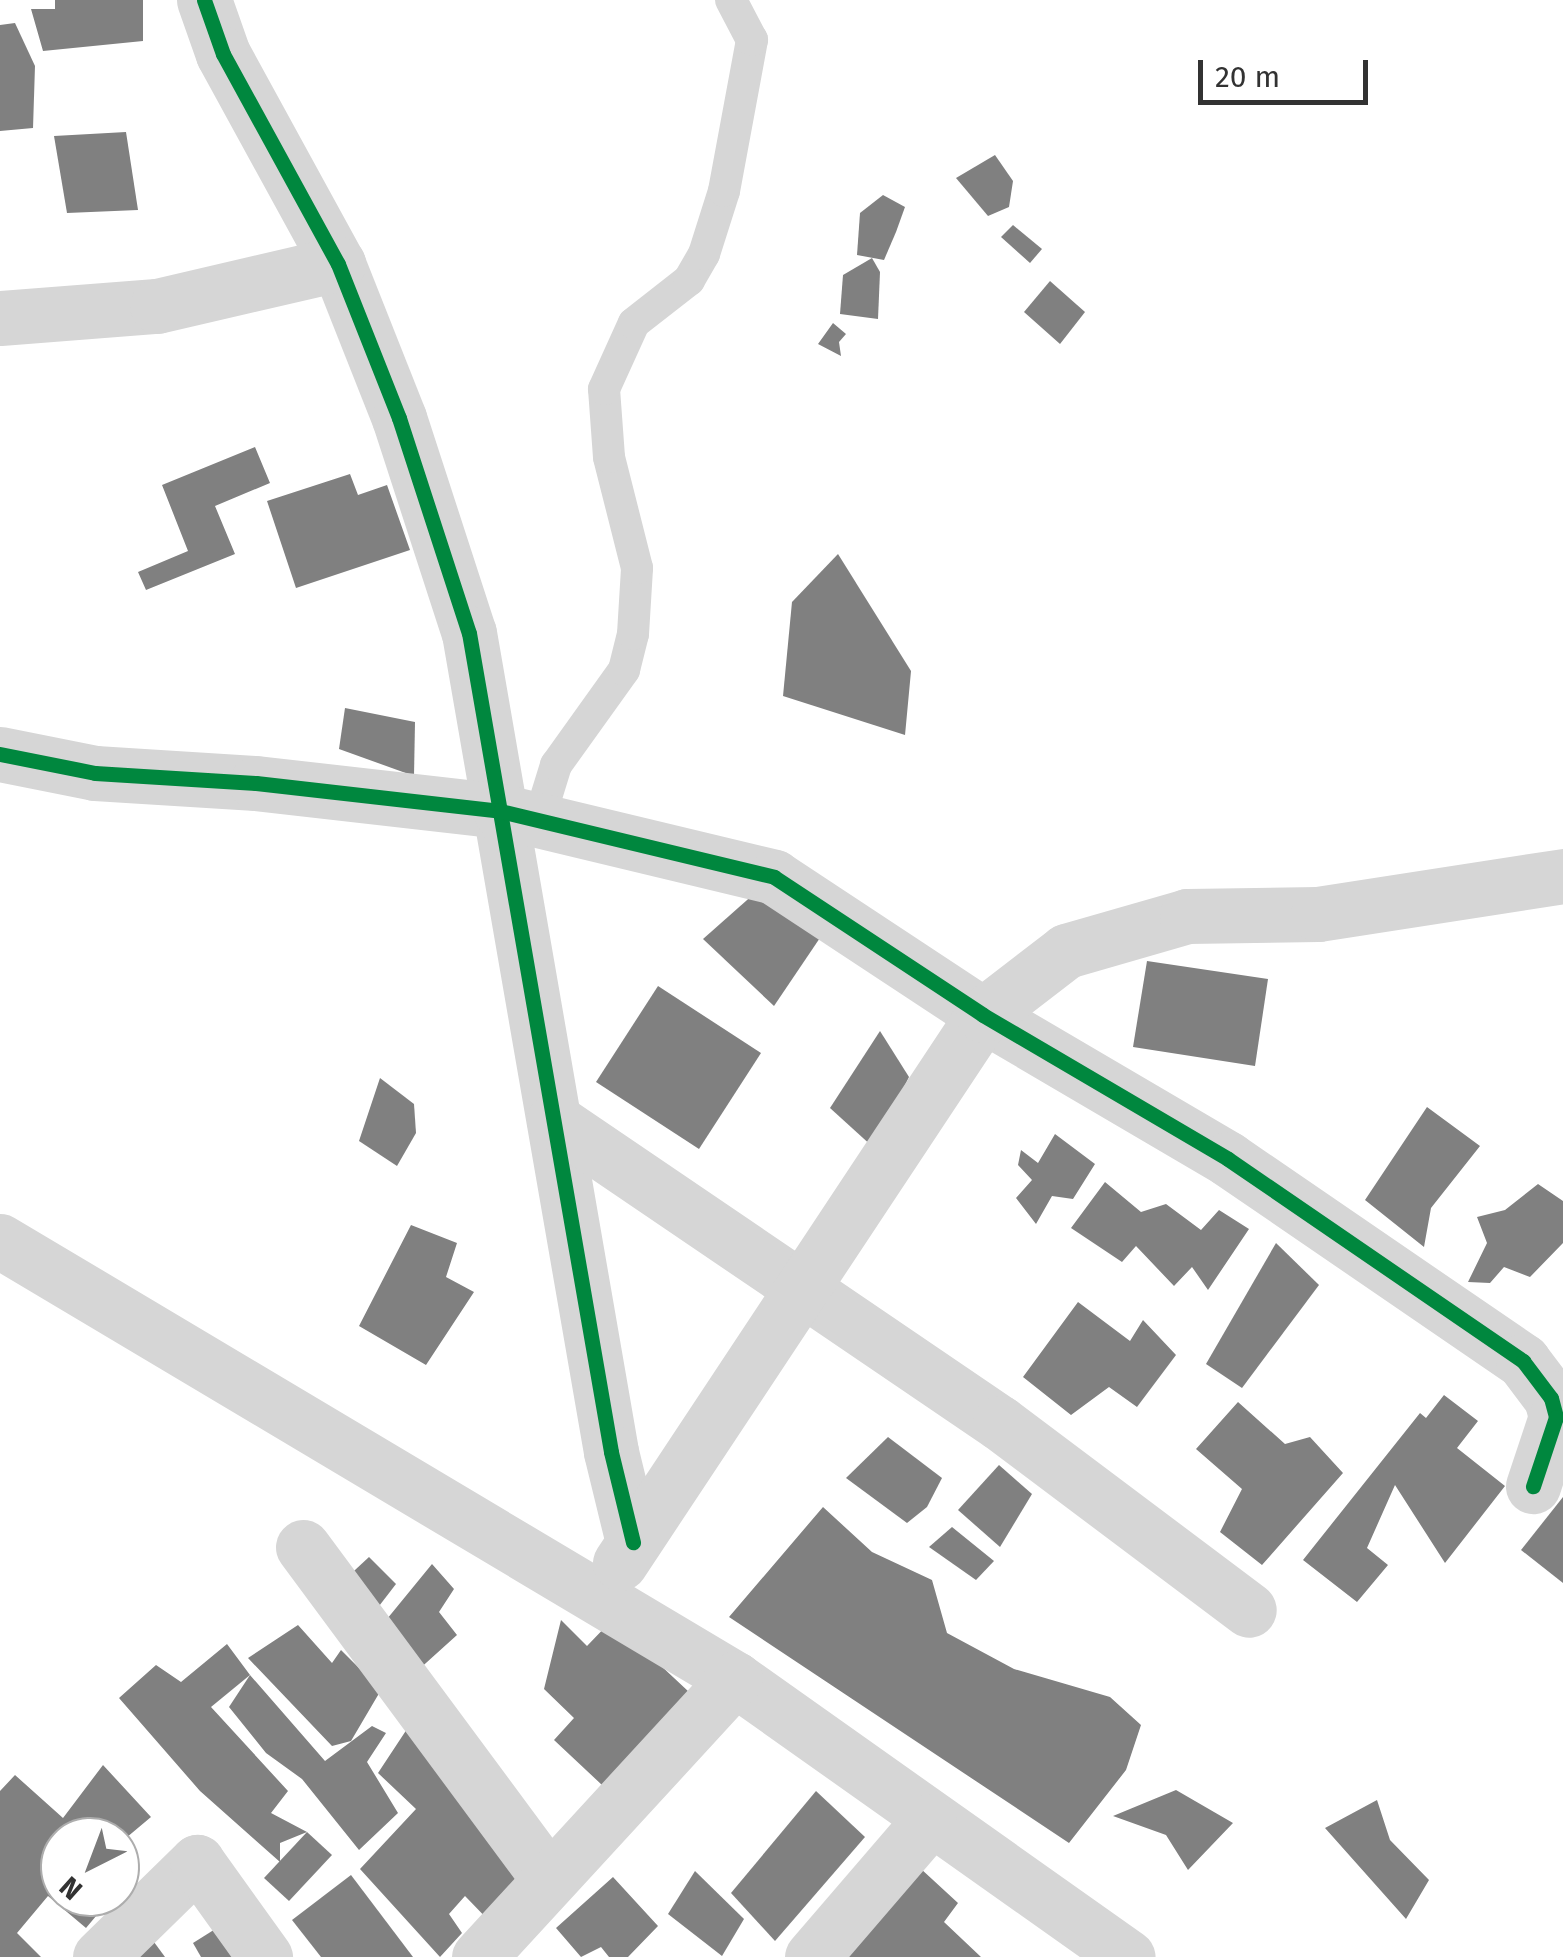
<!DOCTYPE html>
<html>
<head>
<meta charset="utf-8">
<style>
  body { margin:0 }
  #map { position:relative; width:1563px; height:1957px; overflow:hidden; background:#fff; font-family:"Fira Sans",sans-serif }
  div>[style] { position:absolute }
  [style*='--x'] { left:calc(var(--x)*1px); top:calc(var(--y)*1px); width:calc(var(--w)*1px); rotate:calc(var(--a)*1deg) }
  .building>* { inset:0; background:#808080 }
  .service>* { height:32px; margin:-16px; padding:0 16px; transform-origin:16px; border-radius:16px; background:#d6d6d6 }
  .minor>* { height:55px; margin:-27.5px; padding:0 27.5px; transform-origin:27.5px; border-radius:27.5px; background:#d6d6d6 }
  .cycleway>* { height:15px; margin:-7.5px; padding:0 7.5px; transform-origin:7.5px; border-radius:7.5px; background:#00873e }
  span { translate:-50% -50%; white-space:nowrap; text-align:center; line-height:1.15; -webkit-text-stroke:10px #fff; paint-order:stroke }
  .north { position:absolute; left:40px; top:1817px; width:100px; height:100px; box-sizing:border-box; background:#fff; border:2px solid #adadad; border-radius:50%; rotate:222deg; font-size:28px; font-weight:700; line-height:40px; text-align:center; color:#323232 }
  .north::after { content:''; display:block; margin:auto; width:35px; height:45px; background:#7a7a7a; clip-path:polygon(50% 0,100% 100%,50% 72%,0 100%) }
  .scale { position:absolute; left:1198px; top:60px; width:170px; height:45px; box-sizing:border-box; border:5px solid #323232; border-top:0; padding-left:12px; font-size:30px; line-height:35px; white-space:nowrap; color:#323232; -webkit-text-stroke:8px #fff; paint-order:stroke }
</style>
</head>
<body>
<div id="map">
  <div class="building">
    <i style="clip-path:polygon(55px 0,143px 0,143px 41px,43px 51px,31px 9px,55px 9px)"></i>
    <i style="clip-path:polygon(15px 23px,35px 66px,33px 128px,0 131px,0 25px)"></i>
    <i style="clip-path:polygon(126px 132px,138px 210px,67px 213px,54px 136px)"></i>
    <i style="clip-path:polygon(995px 155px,1013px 181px,1009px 207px,988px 216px,956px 178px)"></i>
    <i style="clip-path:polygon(883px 195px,905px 207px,896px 232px,884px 260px,857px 255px,860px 213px)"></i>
    <i style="clip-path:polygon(1013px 225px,1042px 249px,1030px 263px,1001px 237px)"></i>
    <i style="clip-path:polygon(872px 258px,880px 272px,878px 319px,840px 314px,843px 275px)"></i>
    <i style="clip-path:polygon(1050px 281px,1085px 312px,1060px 344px,1024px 312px)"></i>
    <i style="clip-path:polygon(833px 323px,846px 334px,839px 342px,841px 356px,818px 344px)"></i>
    <i style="clip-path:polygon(255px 447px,270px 483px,215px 506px,235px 554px,146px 590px,138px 572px,188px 551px,162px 485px)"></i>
    <i style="clip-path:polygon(350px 474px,358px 495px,387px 485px,410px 550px,296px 588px,267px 501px)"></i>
    <i style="clip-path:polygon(838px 554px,911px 671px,905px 735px,783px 696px,792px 602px)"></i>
    <i style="clip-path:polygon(345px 708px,415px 722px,414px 776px,339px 749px)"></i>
    <i style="clip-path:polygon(765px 884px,828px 926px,774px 1006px,703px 939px)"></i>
    <i style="clip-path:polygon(1147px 961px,1268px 979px,1255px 1066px,1133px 1047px)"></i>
    <i style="clip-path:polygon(658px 986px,761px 1053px,699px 1149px,596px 1082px)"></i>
    <i style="clip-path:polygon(880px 1031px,909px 1077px,874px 1148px,830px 1108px)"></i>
    <i style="clip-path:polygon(380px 1078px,414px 1104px,416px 1133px,397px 1166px,359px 1141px)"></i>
    <i style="clip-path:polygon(1427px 1107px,1480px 1146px,1431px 1208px,1424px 1247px,1365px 1200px)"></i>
    <i style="clip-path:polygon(1055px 1134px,1095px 1164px,1073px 1199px,1052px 1196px,1036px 1224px,1016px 1198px,1032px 1180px,1018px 1165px,1021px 1150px,1038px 1163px)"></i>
    <i style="clip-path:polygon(1105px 1182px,1141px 1212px,1166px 1204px,1201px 1230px,1219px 1210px,1249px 1229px,1208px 1290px,1192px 1267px,1174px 1286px,1136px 1246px,1122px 1262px,1071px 1228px)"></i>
    <i style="clip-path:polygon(1538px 1184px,1563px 1201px,1563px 1243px,1530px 1277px,1504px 1267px,1490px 1283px,1468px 1282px,1487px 1243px,1477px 1217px,1505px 1210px)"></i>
    <i style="clip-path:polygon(411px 1225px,457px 1243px,446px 1277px,474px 1292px,426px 1365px,359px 1326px)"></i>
    <i style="clip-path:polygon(1276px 1243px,1319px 1285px,1242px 1388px,1206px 1364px)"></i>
    <i style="clip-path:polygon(1078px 1302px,1130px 1341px,1143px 1320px,1176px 1355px,1137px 1407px,1109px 1387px,1071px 1415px,1023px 1377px)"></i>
    <i style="clip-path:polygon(1444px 1395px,1478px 1421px,1457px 1448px,1505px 1486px,1445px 1563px,1395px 1485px,1367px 1548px,1388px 1565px,1357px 1602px,1303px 1560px,1420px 1413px,1426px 1418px)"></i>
    <i style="clip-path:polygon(1238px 1402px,1285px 1444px,1310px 1437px,1343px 1473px,1262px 1565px,1220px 1532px,1242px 1489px,1196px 1449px)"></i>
    <i style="clip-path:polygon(888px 1437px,942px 1478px,927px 1507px,907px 1523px,846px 1478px)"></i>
    <i style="clip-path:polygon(999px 1465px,1032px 1494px,1000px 1547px,958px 1510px)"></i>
    <i style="clip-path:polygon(1563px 1497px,1563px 1583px,1521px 1550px)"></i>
    <i style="clip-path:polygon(823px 1507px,872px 1552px,932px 1580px,947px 1633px,1014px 1669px,1110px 1697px,1141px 1725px,1126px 1770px,1069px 1843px,729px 1617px)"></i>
    <i style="clip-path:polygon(952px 1527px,994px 1561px,976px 1580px,929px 1547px)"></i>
    <i style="clip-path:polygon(369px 1557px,396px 1584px,376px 1610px,341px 1583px)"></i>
    <i style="clip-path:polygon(432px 1564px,454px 1589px,439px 1612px,457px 1635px,416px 1672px,378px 1630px)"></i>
    <i style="clip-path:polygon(561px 1620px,587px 1646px,612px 1620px,689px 1692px,602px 1785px,554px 1740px,574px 1718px,544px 1689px)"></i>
    <i style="clip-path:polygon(298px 1625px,332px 1663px,341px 1650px,381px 1690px,351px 1741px,332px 1746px,248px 1658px)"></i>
    <i style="clip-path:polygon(227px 1644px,250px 1675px,211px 1707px,288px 1791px,271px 1813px,307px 1832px,280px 1843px,280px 1862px,200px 1791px,119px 1698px,156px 1665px,181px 1682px)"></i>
    <i style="clip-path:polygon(250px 1675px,325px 1761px,372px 1726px,386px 1733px,367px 1762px,398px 1813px,359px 1850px,302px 1779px,266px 1753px,229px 1707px)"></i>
    <i style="clip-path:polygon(407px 1729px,541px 1875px,496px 1928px,465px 1896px,449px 1914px,462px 1933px,440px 1957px,360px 1869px,416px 1809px,378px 1773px)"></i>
    <i style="clip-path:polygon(103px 1765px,151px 1817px,120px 1843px,120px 1837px,60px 1837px,60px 1897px,112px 1897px,86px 1928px,48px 1896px,17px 1933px,41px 1957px,0 1957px,0 1791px,15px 1775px,63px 1818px)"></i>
    <i style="clip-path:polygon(1176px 1790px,1233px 1823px,1188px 1870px,1166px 1835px,1113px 1816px)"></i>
    <i style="clip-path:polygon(816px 1791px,865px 1837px,775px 1941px,731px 1893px)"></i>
    <i style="clip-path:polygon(1377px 1800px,1390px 1840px,1429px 1880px,1406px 1919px,1325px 1828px)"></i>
    <i style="clip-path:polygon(307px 1832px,332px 1855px,289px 1901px,264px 1878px)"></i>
    <i style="clip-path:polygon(920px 1868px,958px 1903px,944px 1922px,981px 1957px,842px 1957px)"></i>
    <i style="clip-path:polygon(695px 1871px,744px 1919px,722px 1956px,668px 1914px)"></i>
    <i style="clip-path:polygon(351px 1875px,413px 1957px,321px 1957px,292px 1920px)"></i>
    <i style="clip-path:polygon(613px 1877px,658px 1926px,628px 1957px,609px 1957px,601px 1947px,581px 1957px,556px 1928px)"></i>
    <i style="clip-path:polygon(228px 1921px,250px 1957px,201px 1957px,193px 1943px)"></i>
    <i style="clip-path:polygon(143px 1927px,165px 1957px,107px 1957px)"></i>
  </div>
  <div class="service">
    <i style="--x:539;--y:820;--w:58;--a:-72.8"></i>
    <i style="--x:556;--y:765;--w:117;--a:-54.4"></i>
    <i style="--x:624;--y:670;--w:37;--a:-76"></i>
    <i style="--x:633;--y:634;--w:66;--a:-86.5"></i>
    <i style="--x:637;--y:568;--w:114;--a:-104.2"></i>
    <i style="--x:609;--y:457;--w:68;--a:-94.2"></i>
    <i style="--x:604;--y:389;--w:72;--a:-65.6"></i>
    <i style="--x:634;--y:323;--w:70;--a:-38"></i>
    <i style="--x:689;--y:280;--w:30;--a:-60"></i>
    <i style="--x:704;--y:254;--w:66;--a:-72.4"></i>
    <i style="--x:724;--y:191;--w:154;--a:-79.5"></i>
    <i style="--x:752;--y:40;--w:45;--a:-117.7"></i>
  </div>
  <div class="minor">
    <i style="--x:204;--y:0;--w:57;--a:70.6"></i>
    <i style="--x:223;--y:54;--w:239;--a:61.3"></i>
    <i style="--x:338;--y:264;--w:166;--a:68.4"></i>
    <i style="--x:399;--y:418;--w:226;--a:72"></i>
    <i style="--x:469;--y:633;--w:831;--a:80.16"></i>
    <i style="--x:611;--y:1452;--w:93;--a:76.3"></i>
    <i style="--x:0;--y:318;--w:157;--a:-4.4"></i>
    <i style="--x:157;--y:306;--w:186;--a:-13.1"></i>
    <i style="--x:0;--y:754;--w:97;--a:11.3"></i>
    <i style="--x:95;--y:773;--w:161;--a:3.6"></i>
    <i style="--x:256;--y:783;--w:246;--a:6.5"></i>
    <i style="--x:500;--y:811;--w:282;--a:13.5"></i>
    <i style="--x:774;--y:877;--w:250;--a:33.4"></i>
    <i style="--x:983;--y:1015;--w:284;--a:30.4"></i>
    <i style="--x:1228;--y:1159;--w:358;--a:34.4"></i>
    <i style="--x:1523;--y:1361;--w:46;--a:52.9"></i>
    <i style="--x:1551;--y:1398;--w:20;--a:75"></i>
    <i style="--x:1556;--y:1417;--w:73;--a:108.4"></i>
    <i style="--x:554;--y:1120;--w:539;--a:34.19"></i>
    <i style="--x:1000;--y:1423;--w:311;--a:36.9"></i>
    <i style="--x:0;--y:1241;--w:856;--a:30.79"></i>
    <i style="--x:735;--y:1679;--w:481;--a:35.3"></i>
    <i style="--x:303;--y:1547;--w:413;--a:53.5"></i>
    <i style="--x:620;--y:1563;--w:657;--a:-56.48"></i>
    <i style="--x:983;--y:1015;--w:105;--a:-37.6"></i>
    <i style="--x:1066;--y:951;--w:126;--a:-16.1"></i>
    <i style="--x:1187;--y:916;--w:131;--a:-0.9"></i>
    <i style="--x:1318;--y:914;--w:248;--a:-8.8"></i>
    <i style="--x:100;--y:1957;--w:136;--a:-44.4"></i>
    <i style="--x:197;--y:1862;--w:117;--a:54.4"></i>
    <i style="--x:479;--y:1957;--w:378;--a:-47.4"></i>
    <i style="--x:812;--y:1957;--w:179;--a:-49.3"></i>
  </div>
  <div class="cycleway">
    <i style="--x:204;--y:0;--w:57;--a:70.6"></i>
    <i style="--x:223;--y:54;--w:239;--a:61.3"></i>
    <i style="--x:338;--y:264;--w:166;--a:68.4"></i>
    <i style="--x:399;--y:418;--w:226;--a:72"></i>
    <i style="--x:469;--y:633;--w:831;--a:80.16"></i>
    <i style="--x:611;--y:1452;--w:93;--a:76.3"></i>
    <i style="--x:0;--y:754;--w:97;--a:11.3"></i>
    <i style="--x:95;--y:773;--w:161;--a:3.6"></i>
    <i style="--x:256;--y:783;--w:246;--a:6.5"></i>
    <i style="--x:500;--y:811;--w:282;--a:13.5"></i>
    <i style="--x:774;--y:877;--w:250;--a:33.4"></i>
    <i style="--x:983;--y:1015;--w:284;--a:30.4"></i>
    <i style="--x:1228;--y:1159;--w:358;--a:34.4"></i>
    <i style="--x:1523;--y:1361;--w:46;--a:52.9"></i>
    <i style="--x:1551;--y:1398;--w:20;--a:75"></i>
    <i style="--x:1556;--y:1417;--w:73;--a:108.4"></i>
  </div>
  <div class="north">N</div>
  <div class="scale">20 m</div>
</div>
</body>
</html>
